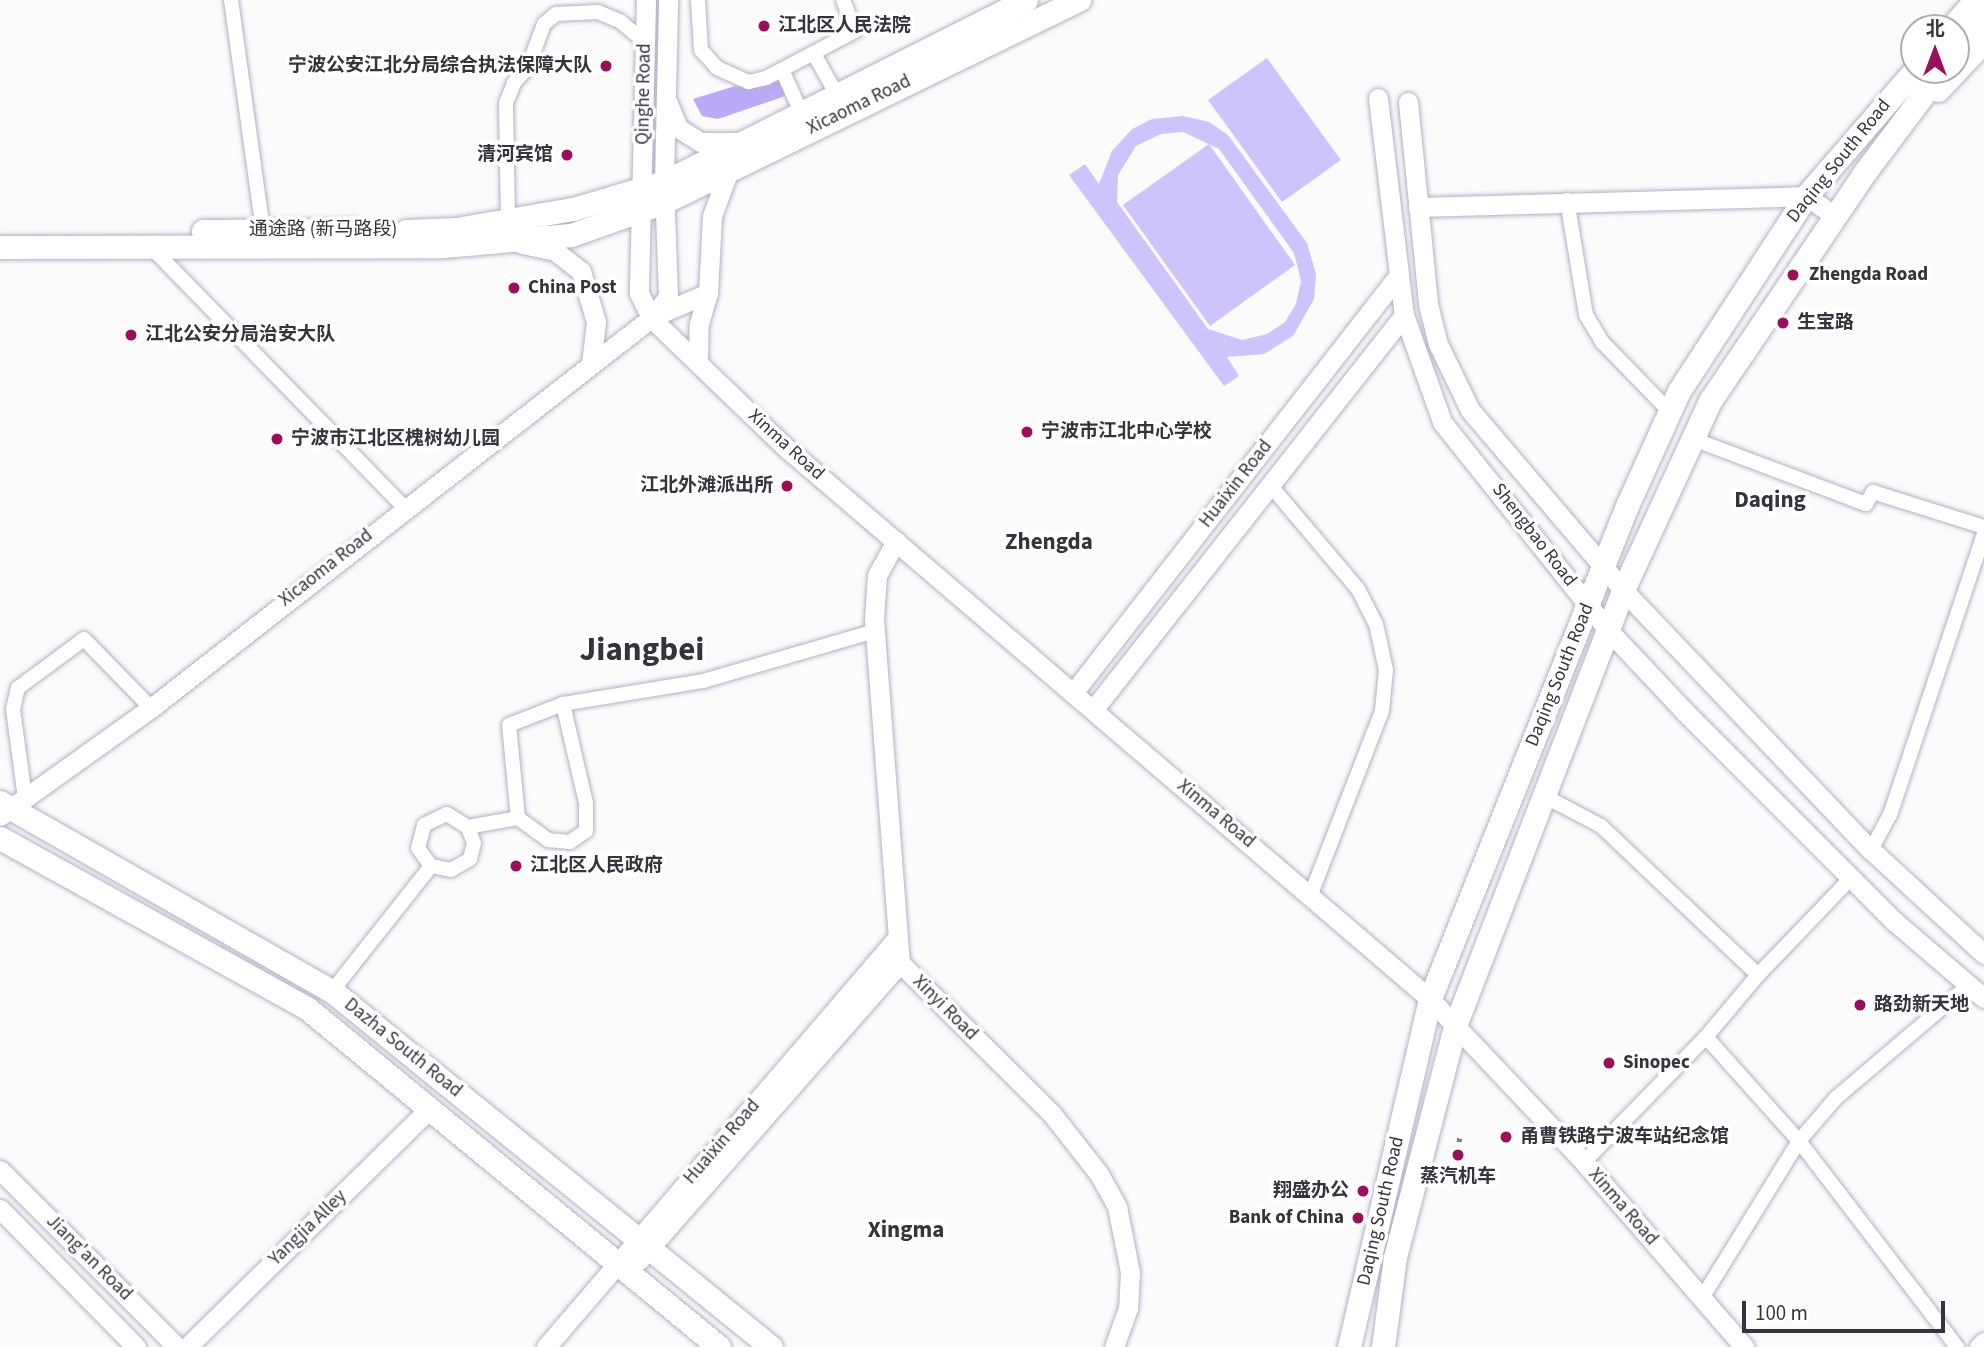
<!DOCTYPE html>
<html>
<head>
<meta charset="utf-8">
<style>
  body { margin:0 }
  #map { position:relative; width:1984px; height:1347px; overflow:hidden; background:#fbfbfb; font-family:"Source Sans 3","Noto Sans SC",sans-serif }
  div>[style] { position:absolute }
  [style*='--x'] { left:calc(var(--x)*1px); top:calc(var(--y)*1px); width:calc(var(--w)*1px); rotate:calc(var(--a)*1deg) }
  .green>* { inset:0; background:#cfc3fe }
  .forest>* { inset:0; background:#bca9fa }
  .roads { filter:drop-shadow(0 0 2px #b4afc8) drop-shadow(0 0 2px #b4afc8) }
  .street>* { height:14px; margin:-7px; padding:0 7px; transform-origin:7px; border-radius:7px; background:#fff }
  .secondary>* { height:19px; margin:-9.5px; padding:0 9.5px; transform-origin:9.5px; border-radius:9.5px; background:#fff }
  .primary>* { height:23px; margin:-11.5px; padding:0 11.5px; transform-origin:11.5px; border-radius:11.5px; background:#fff }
  .rail>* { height:4.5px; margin-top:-2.25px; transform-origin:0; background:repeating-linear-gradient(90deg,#7b7a80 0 3.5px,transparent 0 10.5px) }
  .dots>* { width:19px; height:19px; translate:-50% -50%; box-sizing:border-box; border:4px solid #fff; border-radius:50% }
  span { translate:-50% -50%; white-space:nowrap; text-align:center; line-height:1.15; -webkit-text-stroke:7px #fff; paint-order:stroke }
  .poi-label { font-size:19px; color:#35333d; font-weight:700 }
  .left { translate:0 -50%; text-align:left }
  .right { translate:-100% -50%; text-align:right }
  .street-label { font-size:19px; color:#35333d }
  .quarter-label { font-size:23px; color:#35333d; font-weight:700 }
  .town-label { font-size:33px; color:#35333d; font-weight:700 }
  .north { position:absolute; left:1900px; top:14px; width:70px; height:70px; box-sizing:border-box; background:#fff; border:2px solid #aeadb1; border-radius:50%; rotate:0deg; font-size:19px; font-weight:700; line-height:28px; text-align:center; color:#35333d }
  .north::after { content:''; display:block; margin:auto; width:24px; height:32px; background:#9c0d5a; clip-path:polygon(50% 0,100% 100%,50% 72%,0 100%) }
  .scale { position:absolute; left:1742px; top:1301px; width:203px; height:32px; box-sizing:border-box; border:4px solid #35333d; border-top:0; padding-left:9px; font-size:21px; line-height:24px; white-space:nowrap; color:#35333d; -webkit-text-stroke:5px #fff; paint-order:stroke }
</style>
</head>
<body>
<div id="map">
  <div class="green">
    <i style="clip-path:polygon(1267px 58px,1341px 160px,1282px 202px,1208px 100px)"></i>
    <i style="clip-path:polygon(evenodd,1183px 116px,1209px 122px,1228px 135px,1307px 243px,1316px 274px,1314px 299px,1293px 336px,1264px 354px,1227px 357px,1239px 376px,1224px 386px,1069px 175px,1085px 164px,1099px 184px,1112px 151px,1132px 129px,1152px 119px,1183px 116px,1183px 132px,1219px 149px,1294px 253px,1301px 281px,1296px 304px,1285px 322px,1267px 334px,1242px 340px,1208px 329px,1117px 202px,1118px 175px,1136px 146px,1161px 134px,1183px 132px)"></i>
    <i style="clip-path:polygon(1209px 144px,1295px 265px,1210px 326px,1123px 205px)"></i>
  </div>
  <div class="forest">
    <i style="clip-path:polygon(780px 80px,785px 96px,718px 119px,702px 116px,693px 99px,735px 86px,754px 88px)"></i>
  </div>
  <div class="roads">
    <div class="street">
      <i style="--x:231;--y:0;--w:232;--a:82.1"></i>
      <i style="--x:698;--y:0;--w:50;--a:86.6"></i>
      <i style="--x:701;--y:50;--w:24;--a:48"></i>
      <i style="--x:717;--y:68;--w:35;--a:24"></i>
      <i style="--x:749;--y:82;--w:17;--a:-13"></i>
      <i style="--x:766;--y:78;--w:101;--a:-27.8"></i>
      <i style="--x:855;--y:31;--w:33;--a:-111"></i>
      <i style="--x:814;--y:54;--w:45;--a:60.6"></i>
      <i style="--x:782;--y:70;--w:46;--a:65.7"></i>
      <i style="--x:1567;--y:200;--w:117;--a:80.6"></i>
      <i style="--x:1586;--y:315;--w:33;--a:59"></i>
      <i style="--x:1603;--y:343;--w:96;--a:45.8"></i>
      <i style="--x:508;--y:220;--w:117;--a:-91"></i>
      <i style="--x:506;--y:103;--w:22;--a:-68"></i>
      <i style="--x:514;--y:83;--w:21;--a:-49"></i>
      <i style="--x:528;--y:67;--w:46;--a:-69.6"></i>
      <i style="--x:544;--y:24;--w:16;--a:-40"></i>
      <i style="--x:556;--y:14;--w:42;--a:-2.7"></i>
      <i style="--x:598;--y:12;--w:25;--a:23"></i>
      <i style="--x:621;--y:22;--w:31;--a:40"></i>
      <i style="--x:150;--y:246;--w:364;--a:45.8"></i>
      <i style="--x:1693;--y:439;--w:185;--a:20.6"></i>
      <i style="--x:1866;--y:504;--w:14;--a:-60"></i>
      <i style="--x:1873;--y:492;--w:116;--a:17.5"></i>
      <i style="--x:1270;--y:485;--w:136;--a:49.8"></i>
      <i style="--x:1358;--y:589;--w:39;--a:63"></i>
      <i style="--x:1376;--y:624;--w:47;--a:77.7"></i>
      <i style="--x:1386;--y:670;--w:41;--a:95.6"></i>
      <i style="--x:1382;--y:711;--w:196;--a:111.2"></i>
      <i style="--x:1546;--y:797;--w:62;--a:27.8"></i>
      <i style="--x:1601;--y:826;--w:216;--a:43.5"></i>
      <i style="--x:1758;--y:975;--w:81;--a:130"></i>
      <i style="--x:1706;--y:1037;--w:175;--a:134.3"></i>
      <i style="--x:25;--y:798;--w:90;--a:-97.7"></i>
      <i style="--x:13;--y:709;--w:22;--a:-77"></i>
      <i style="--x:18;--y:688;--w:82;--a:-36.6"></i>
      <i style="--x:84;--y:639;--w:96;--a:45.8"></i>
      <i style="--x:518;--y:818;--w:37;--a:36"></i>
      <i style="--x:548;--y:840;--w:22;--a:5"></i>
      <i style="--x:570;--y:842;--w:19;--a:-35"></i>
      <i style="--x:586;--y:831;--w:28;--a:-90"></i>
      <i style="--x:586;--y:803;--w:102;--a:-103.1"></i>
      <i style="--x:1871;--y:850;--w:40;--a:-62"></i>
      <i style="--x:1890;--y:815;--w:296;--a:-71.5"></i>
      <i style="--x:431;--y:866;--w:20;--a:11"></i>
      <i style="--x:451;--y:870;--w:22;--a:-30"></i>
      <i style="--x:470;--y:859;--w:16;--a:-76"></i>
      <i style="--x:474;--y:843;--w:17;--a:-111"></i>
      <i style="--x:1758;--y:975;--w:134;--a:-46.2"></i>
      <i style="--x:332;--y:991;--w:159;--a:-51.6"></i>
      <i style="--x:431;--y:866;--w:22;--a:-126"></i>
      <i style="--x:418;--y:848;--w:24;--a:-75"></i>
      <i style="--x:424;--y:825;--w:25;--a:-26"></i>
      <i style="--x:447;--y:814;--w:25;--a:32"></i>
      <i style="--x:468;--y:827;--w:51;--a:-10.2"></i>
      <i style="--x:518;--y:818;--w:93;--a:-95.5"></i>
      <i style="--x:509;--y:725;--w:58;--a:-21.3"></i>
      <i style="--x:563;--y:704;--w:142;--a:-9.3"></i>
      <i style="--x:703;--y:681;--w:179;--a:-16.2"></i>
      <i style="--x:1706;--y:1037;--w:140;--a:48.2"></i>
      <i style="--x:1799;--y:1141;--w:260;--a:52.5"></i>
      <i style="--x:1702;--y:1298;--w:185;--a:-58.3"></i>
      <i style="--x:1799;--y:1141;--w:57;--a:-49.3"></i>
      <i style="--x:1836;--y:1098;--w:175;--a:-40.4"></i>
    </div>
    <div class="secondary">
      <i style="--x:646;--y:0;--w:293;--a:91.4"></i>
      <i style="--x:639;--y:293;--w:28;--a:64"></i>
      <i style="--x:651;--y:318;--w:185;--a:43.9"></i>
      <i style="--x:784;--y:446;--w:850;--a:40.56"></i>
      <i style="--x:1430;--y:999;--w:224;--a:46.6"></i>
      <i style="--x:1584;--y:1162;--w:245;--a:49.1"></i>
      <i style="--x:1378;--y:98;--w:219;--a:83.2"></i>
      <i style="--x:1404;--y:315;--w:114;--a:70.4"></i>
      <i style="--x:1442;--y:422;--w:266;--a:51.4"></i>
      <i style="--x:1608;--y:630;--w:111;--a:46.8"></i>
      <i style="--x:1684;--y:711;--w:298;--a:45"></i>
      <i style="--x:1895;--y:922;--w:117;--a:40.5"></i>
      <i style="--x:1408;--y:102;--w:203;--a:84.3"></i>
      <i style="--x:1428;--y:304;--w:41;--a:76"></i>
      <i style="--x:1438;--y:344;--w:73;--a:64.1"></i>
      <i style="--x:1470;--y:410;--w:236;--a:49.6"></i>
      <i style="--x:1623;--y:590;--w:359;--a:46.4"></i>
      <i style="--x:1871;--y:850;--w:154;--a:42.6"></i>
      <i style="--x:668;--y:103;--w:27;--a:68"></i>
      <i style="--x:678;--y:128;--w:26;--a:32"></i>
      <i style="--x:700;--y:142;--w:43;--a:0"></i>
      <i style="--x:1418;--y:207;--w:388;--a:-1.6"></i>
      <i style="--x:1806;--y:196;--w:35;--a:35"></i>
      <i style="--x:522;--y:244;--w:34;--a:12"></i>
      <i style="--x:555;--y:251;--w:33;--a:38"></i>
      <i style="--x:581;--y:271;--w:53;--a:73.6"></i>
      <i style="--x:596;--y:322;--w:42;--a:96.8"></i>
      <i style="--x:652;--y:317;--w:61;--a:-23.2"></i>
      <i style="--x:708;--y:293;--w:77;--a:-87"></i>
      <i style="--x:712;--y:216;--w:49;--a:-69.7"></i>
      <i style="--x:698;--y:363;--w:39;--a:-89"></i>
      <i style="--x:699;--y:324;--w:32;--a:-74"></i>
      <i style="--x:896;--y:541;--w:39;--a:119"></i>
      <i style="--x:877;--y:575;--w:44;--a:93.9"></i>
      <i style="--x:874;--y:619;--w:345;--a:85.7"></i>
      <i style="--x:900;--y:963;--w:214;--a:44.8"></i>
      <i style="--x:1052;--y:1114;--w:76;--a:51.9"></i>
      <i style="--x:1099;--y:1174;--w:38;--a:61"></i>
      <i style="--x:1117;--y:1207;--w:66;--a:78.7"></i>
      <i style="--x:1130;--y:1272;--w:36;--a:93"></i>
      <i style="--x:1128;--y:1308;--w:41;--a:109.7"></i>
      <i style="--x:1073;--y:693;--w:529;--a:-52.07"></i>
      <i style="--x:1093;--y:710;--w:503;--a:-51.79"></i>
      <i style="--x:0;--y:816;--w:186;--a:-35.6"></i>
      <i style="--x:151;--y:708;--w:634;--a:-37.95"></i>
      <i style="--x:651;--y:318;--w:27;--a:-51"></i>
      <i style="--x:668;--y:297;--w:115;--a:-92"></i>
      <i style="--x:664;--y:182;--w:182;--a:-88.7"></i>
      <i style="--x:0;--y:1170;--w:250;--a:45"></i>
      <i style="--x:0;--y:1209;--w:194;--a:45.4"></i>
      <i style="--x:639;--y:1260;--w:395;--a:-48.7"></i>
      <i style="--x:187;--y:1347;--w:339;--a:-44.5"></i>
      <i style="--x:546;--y:1347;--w:540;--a:-49.35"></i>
      <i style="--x:1979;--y:1347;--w:7;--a:-45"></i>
    </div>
    <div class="primary">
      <i style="--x:1951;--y:28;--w:37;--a:-49"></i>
      <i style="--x:1956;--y:51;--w:47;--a:-53.6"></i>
      <i style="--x:1938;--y:90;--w:67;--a:-46.8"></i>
      <i style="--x:203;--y:231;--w:154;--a:-0.4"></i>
      <i style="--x:406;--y:231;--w:50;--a:-2.3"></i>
      <i style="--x:456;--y:229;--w:119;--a:-9.7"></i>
      <i style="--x:573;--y:209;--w:95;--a:-16.5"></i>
      <i style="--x:664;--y:182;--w:405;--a:-26.7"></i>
      <i style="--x:0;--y:247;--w:443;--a:-0.1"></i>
      <i style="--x:443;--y:246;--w:128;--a:-4.9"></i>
      <i style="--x:571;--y:235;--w:99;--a:-19.5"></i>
      <i style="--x:664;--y:202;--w:462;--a:-26"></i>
      <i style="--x:0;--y:802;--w:382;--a:29.7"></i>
      <i style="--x:332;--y:991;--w:565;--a:39.04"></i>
      <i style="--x:0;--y:838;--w:352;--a:29"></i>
      <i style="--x:308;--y:1009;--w:532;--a:39.43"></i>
      <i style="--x:1349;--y:1347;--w:357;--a:-76.9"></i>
      <i style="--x:1430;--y:999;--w:531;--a:-68.22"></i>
      <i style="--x:1627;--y:506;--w:126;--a:-65.7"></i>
      <i style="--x:1679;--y:391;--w:233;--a:-56.9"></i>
      <i style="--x:1806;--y:196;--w:167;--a:-49.1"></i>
      <i style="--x:1383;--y:1347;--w:91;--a:-82.4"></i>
      <i style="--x:1395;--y:1257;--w:239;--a:-75.4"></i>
      <i style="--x:1455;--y:1026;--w:467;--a:-68.9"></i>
      <i style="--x:1623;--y:590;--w:208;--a:-65.3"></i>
      <i style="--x:1710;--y:401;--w:277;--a:-55.9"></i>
      <i style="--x:1865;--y:172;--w:128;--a:-53"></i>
    </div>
  </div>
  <div class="rail">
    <i style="--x:1455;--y:1173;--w:40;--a:-82.9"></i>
  </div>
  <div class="dots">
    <i style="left:764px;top:26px;background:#9c0d5a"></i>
    <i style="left:606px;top:66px;background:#9c0d5a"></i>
    <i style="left:567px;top:155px;background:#9c0d5a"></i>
    <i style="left:1793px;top:275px;background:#9c0d5a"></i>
    <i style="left:514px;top:288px;background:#9c0d5a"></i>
    <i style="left:1783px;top:323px;background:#9c0d5a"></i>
    <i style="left:131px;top:335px;background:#9c0d5a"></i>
    <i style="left:1027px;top:432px;background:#9c0d5a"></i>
    <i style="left:277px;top:439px;background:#9c0d5a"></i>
    <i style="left:787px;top:486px;background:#9c0d5a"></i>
    <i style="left:516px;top:866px;background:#9c0d5a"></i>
    <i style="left:1860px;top:1005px;background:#9c0d5a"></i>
    <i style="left:1609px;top:1063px;background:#9c0d5a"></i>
    <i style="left:1506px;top:1137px;background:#9c0d5a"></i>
    <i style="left:1458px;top:1155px;background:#9c0d5a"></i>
    <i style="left:1363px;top:1191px;background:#9c0d5a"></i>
    <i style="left:1358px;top:1218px;background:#9c0d5a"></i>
  </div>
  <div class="poi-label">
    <span class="left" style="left:778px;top:26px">江北区人民法院</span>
    <span class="right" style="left:592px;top:66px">宁波公安江北分局综合执法保障大队</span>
    <span class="right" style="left:553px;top:155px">清河宾馆</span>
    <span class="left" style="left:1809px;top:275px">Zhengda Road</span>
    <span class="left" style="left:528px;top:288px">China Post</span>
    <span class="left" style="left:1797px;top:323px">生宝路</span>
    <span class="left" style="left:145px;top:335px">江北公安分局治安大队</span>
    <span class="left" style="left:1041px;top:432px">宁波市江北中心学校</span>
    <span class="left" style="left:291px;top:439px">宁波市江北区槐树幼儿园</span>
    <span class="right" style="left:773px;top:486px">江北外滩派出所</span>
    <span class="left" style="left:530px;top:866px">江北区人民政府</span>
    <span class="left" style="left:1874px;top:1005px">路劲新天地</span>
    <span class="left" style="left:1623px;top:1063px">Sinopec</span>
    <span class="left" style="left:1520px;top:1137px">甬曹铁路宁波车站纪念馆</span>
    <span style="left:1458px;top:1177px">蒸汽机车</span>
    <span class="right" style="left:1349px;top:1191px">翔盛办公</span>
    <span class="right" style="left:1344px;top:1218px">Bank of China</span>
  </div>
  <div class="street-label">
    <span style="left:644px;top:94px;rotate:-89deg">Qinghe Road</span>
    <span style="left:859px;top:105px;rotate:-26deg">Xicaoma Road</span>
    <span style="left:1839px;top:161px;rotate:-51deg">Daqing South Road</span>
    <span style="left:323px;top:230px">通途路 (新马路段)</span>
    <span style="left:786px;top:445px;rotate:42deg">Xinma Road</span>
    <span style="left:1236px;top:484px;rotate:-52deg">Huaixin Road</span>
    <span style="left:1534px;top:535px;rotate:52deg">Shengbao Road</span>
    <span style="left:326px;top:568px;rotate:-38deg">Xicaoma Road</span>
    <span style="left:1560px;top:675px;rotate:-68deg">Daqing South Road</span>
    <span style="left:1216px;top:814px;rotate:40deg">Xinma Road</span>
    <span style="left:945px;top:1008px;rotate:45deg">Xinyi Road</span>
    <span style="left:403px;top:1048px;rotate:39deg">Dazha South Road</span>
    <span style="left:722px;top:1142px;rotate:-49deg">Huaixin Road</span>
    <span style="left:1623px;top:1207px;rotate:49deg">Xinma Road</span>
    <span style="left:1381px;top:1211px;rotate:-77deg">Daqing South Road</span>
    <span style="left:308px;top:1228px;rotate:-44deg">Yangjia Alley</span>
    <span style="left:89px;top:1258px;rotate:45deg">Jiang'an Road</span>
  </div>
  <div class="quarter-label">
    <span style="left:1770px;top:500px">Daqing</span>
    <span style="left:1049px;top:542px">Zhengda</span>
    <span style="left:906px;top:1230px">Xingma</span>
  </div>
  <div class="town-label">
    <span style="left:642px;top:650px">Jiangbei</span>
  </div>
  <div class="north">北</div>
  <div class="scale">100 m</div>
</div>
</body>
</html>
